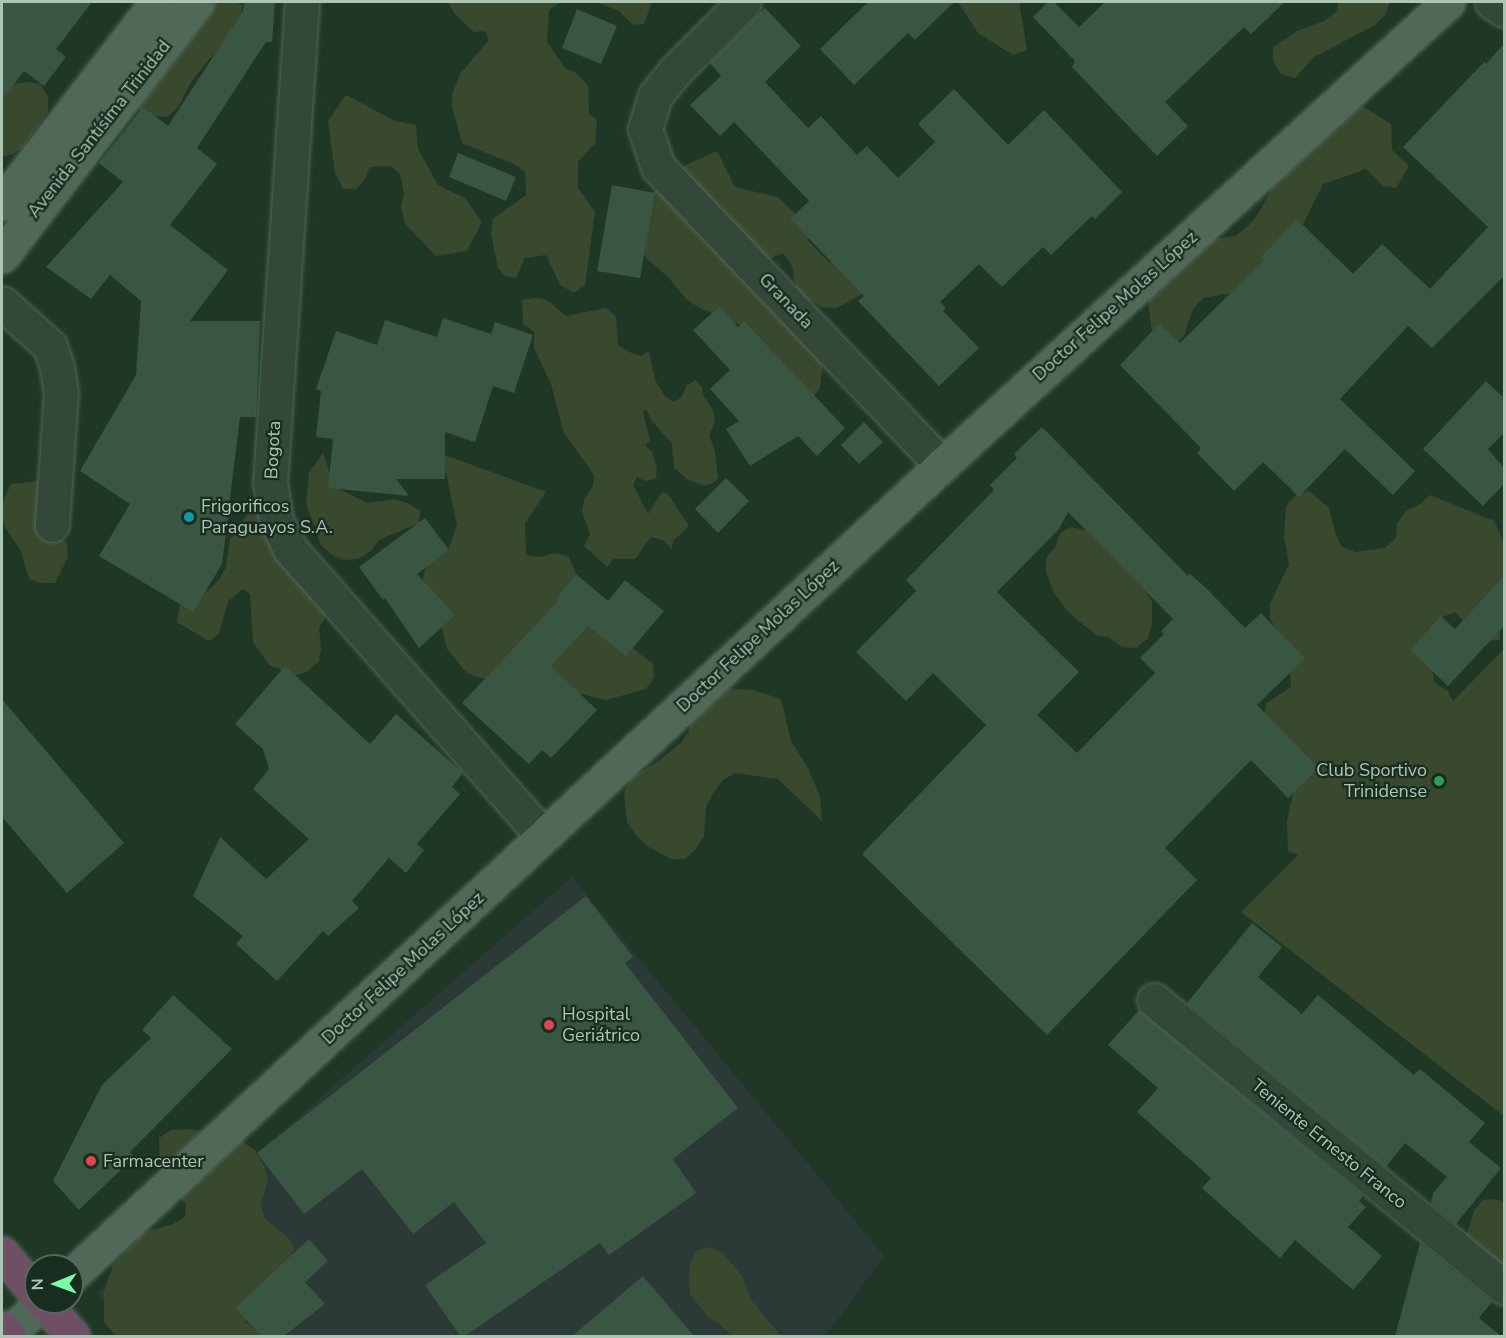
<!DOCTYPE html>
<html>
<head>
<meta charset="utf-8">
<style>
  body { margin:0 }
  #map { position:relative; width:1506px; height:1338px; overflow:hidden; background:#1f3826; font-family:"Nunito Sans",sans-serif }
  div>[style] { position:absolute }
  [style*='--x'] { left:calc(var(--x)*1px); top:calc(var(--y)*1px); width:calc(var(--w)*1px); rotate:calc(var(--a)*1deg) }
  .medical>* { inset:0; background:#2b3937 }
  .green>* { inset:0; background:#39492d }
  .building>* { inset:0; background:#385641 }
  .roads { filter:drop-shadow(0 0 2px #506657) drop-shadow(0 0 2px #506657) }
  .minor>* { height:33px; margin:-16.5px; padding:0 16.5px; transform-origin:16.5px; border-radius:16.5px; background:#334839 }
  .major>* { height:33px; margin:-16.5px; padding:0 16.5px; transform-origin:16.5px; border-radius:16.5px; background:#506858 }
  .highway>* { height:33px; margin:-16.5px; padding:0 16.5px; transform-origin:16.5px; border-radius:16.5px; background:#6e4f64 }
  .dots>* { width:16px; height:16px; translate:-50% -50%; box-sizing:border-box; border:3px solid #182c1f; border-radius:50% }
  span { translate:-50% -50%; white-space:nowrap; text-align:center; line-height:1.15; -webkit-text-stroke:4.5px #182c1f; paint-order:stroke }
  .street-label { font-size:18px; color:#adc5b5 }
  .poi-label { font-size:18px; color:#adc5b5 }
  .left { translate:0 -50%; text-align:left }
  .right { translate:-100% -50%; text-align:right }
  .frame { position:absolute; inset:0; border:3px solid #adc5b5; pointer-events:none }
  .north { position:absolute; left:24px; top:1254px; width:60px; height:60px; box-sizing:border-box; background:#182c1f; border:2px solid #54695b; border-radius:50%; rotate:269deg; font-size:16px; font-weight:700; line-height:24px; text-align:center; color:#adc5b5 }
  .north::after { content:''; display:block; margin:auto; width:21px; height:27px; background:#7bfba6; clip-path:polygon(50% 0,100% 100%,50% 72%,0 100%) }
</style>
</head>
<body>
<div id="map">
  <div class="medical">
    <i style="clip-path:polygon(572px 877px,884px 1256px,826px 1336px,136px 1336px,97px 1293px)"></i>
  </div>
  <div class="green">
    <i style="clip-path:polygon(205px 2px,235px 2px,242px 5px,240px 33px,209px 59px,191px 82px,178px 107px,167px 117px,153px 116px,138px 109px,135px 95px)"></i>
    <i style="clip-path:polygon(448px 2px,560px 2px,549px 10px,547px 42px,565px 68px,576px 73px,588px 86px,589px 114px,597px 120px,595px 143px,578px 162px,578px 188px,595px 212px,585px 285px,574px 293px,560px 285px,546px 255px,525px 258px,516px 278px,505px 276px,498px 268px,491px 234px,493px 219px,526px 195px,525px 172px,516px 165px,462px 143px,452px 107px,452px 94px,460px 74px,489px 40px,485px 31px,474px 32px,455px 14px)"></i>
    <i style="clip-path:polygon(597px 2px,648px 2px,651px 5px,644px 24px,633px 25px,619px 11px)"></i>
    <i style="clip-path:polygon(958px 2px,1019px 2px,1027px 50px,1013px 55px,978px 33px)"></i>
    <i style="clip-path:polygon(1339px 2px,1390px 2px,1385px 15px,1375px 25px,1314px 57px,1295px 78px,1281px 74px,1273px 61px,1273px 47px,1297px 31px,1324px 21px,1336px 12px)"></i>
    <i style="clip-path:polygon(26px 82px,40px 84px,48px 97px,48px 111px,24px 147px,13px 154px,2px 157px,2px 99px,12px 84px)"></i>
    <i style="clip-path:polygon(346px 95px,395px 121px,416px 125px,418px 149px,438px 185px,465px 198px,482px 222px,467px 251px,436px 256px,405px 224px,401px 206px,404px 193px,400px 174px,391px 166px,370px 167px,364px 181px,356px 189px,343px 189px,335px 173px,328px 121px)"></i>
    <i style="clip-path:polygon(1354px 101px,1391px 124px,1392px 150px,1409px 166px,1396px 188px,1383px 186px,1366px 169px,1323px 184px,1290px 251px,1231px 293px,1203px 298px,1193px 309px,1184px 335px,1175px 345px,1152px 333px,1148px 303px,1155px 273px,1207px 240px,1235px 236px,1247px 227px,1257px 216px,1311px 114px)"></i>
    <i style="clip-path:polygon(717px 151px,735px 187px,777px 197px,798px 216px,805px 229px,808px 241px,829px 262px,844px 263px,887px 281px,836px 308px,822px 307px,797px 293px,792px 265px,783px 253px,769px 259px,771px 273px,823px 361px,820px 389px,810px 399px,761px 340px,738px 324px,698px 307px,686px 299px,668px 277px,647px 259px,639px 247px,645px 201px,677px 169px)"></i>
    <i style="clip-path:polygon(536px 298px,547px 300px,566px 316px,606px 308px,616px 317px,618px 345px,629px 352px,641px 356px,649px 351px,655px 380px,665px 396px,673px 402px,681px 398px,687px 385px,696px 380px,702px 387px,704px 397px,713px 410px,715px 423px,709px 435px,715px 451px,718px 477px,715px 482px,704px 486px,687px 479px,674px 468px,672px 444px,652px 421px,646px 409px,643px 412px,650px 441px,645px 445px,652px 452px,657px 468px,656px 478px,646px 481px,637px 477px,633px 485px,648px 514px,662px 492px,668px 494px,689px 526px,673px 541px,672px 549px,663px 540px,651px 537px,635px 559px,613px 559px,607px 567px,584px 546px,590px 534px,582px 512px,584px 500px,593px 486px,594px 475px,563px 431px,551px 384px,534px 348px,534px 332px,523px 324px,522px 300px)"></i>
    <i style="clip-path:polygon(323px 453px,332px 479px,341px 490px,367px 503px,394px 499px,407px 503px,420px 510px,419px 523px,379px 540px,371px 551px,358px 559px,344px 560px,332px 555px,321px 545px,306px 504px,309px 473px)"></i>
    <i style="clip-path:polygon(442px 454px,546px 492px,525px 523px,526px 555px,540px 557px,555px 553px,568px 556px,575px 570px,577px 596px,630px 646px,653px 664px,654px 677px,646px 689px,606px 700px,578px 693px,553px 677px,537px 636px,524px 637px,492px 678px,479px 678px,466px 672px,447px 649px,440px 621px,422px 581px,426px 567px,449px 548px,457px 525px)"></i>
    <i style="clip-path:polygon(38px 481px,46px 493px,55px 535px,67px 543px,68px 557px,55px 583px,41px 583px,29px 579px,21px 551px,5px 527px,2px 514px,4px 499px,11px 484px)"></i>
    <i style="clip-path:polygon(1309px 491px,1329px 508px,1336px 535px,1342px 547px,1356px 552px,1385px 548px,1396px 538px,1397px 523px,1406px 511px,1419px 505px,1430px 495px,1494px 521px,1504px 542px,1504px 585px,1499px 589px,1500px 640px,1486px 641px,1474px 634px,1455px 612px,1442px 617px,1434px 627px,1431px 668px,1435px 683px,1448px 691px,1453px 701px,1504px 649px,1504px 1116px,1241px 912px,1298px 855px,1288px 851px,1287px 821px,1293px 793px,1304px 782px,1311px 770px,1308px 756px,1264px 719px,1266px 703px,1291px 687px,1287px 644px,1270px 619px,1270px 604px,1289px 564px,1284px 536px,1286px 506px,1296px 495px)"></i>
    <i style="clip-path:polygon(249px 512px,261px 512px,327px 614px,319px 628px,321px 649px,319px 661px,307px 672px,295px 675px,269px 665px,253px 642px,250px 594px,243px 589px,228px 601px,219px 634px,209px 641px,177px 622px,180px 605px,205px 593px,219px 580px,226px 567px,230px 539px)"></i>
    <i style="clip-path:polygon(1071px 527px,1089px 531px,1140px 582px,1152px 602px,1152px 624px,1148px 638px,1136px 648px,1122px 647px,1108px 637px,1096px 635px,1068px 612px,1053px 591px,1046px 572px,1046px 558px,1055px 548px,1060px 533px)"></i>
    <i style="clip-path:polygon(720px 688px,753px 690px,781px 699px,791px 741px,807px 766px,820px 796px,822px 821px,778px 779px,735px 773px,723px 780px,713px 793px,706px 807px,704px 836px,696px 849px,685px 859px,671px 859px,647px 846px,636px 835px,627px 822px,624px 793px,630px 778px,656px 763px,681px 743px,689px 731px,691px 715px)"></i>
    <i style="clip-path:polygon(185px 1129px,230px 1133px,255px 1150px,264px 1166px,268px 1179px,261px 1206px,265px 1219px,288px 1237px,294px 1248px,289px 1261px,245px 1307px,245px 1322px,264px 1336px,116px 1336px,104px 1322px,104px 1292px,113px 1265px,144px 1232px,173px 1224px,185px 1217px,186px 1204px,175px 1194px,160px 1170px,159px 1138px,171px 1130px)"></i>
    <i style="clip-path:polygon(1495px 1199px,1504px 1202px,1504px 1283px,1466px 1237px,1474px 1211px,1483px 1200px)"></i>
    <i style="clip-path:polygon(710px 1247px,723px 1253px,742px 1276px,752px 1301px,781px 1336px,732px 1336px,720px 1324px,708px 1317px,690px 1294px,689px 1279px,690px 1265px,696px 1251px)"></i>
  </div>
  <div class="building">
    <i style="clip-path:polygon(2px 2px,92px 2px,56px 49px,66px 57px,44px 86px,24px 71px,2px 100px)"></i>
    <i style="clip-path:polygon(244px 2px,275px 2px,272px 42px,266px 42px,197px 148px,217px 164px,170px 225px,228px 270px,190px 321px,260px 321px,256px 417px,240px 417px,222px 564px,193px 612px,99px 556px,130px 504px,80px 471px,136px 375px,141px 301px,110px 275px,91px 299px,46px 267px,123px 182px,99px 163px,143px 107px,168px 126px,243px 11px)"></i>
    <i style="clip-path:polygon(868px 2px,954px 2px,915px 40px,908px 33px,854px 85px,820px 49px)"></i>
    <i style="clip-path:polygon(1048px 2px,1054px 2px,1079px 27px,1105px 2px,1285px 2px,1251px 34px,1244px 27px,1165px 102px,1188px 126px,1157px 156px,1072px 67px,1075px 61px,1033px 17px)"></i>
    <i style="clip-path:polygon(765px 8px,801px 46px,765px 82px,808px 128px,821px 116px,857px 155px,867px 146px,898px 178px,935px 142px,918px 124px,954px 89px,1008px 145px,1044px 110px,1122px 192px,1095px 219px,1092px 216px,1051px 255px,1043px 247px,1002px 287px,979px 264px,940px 302px,946px 308px,943px 311px,979px 348px,939px 386px,858px 301px,864px 296px,790px 219px,809px 201px,734px 122px,720px 136px,690px 105px,721px 76px,710px 63px)"></i>
    <i style="clip-path:polygon(577px 9px,617px 26px,601px 64px,562px 48px)"></i>
    <i style="clip-path:polygon(1504px 44px,1504px 276px,1432px 348px,1408px 326px,1340px 399px,1415px 471px,1393px 495px,1345px 449px,1299px 497px,1263px 462px,1234px 491px,1197px 453px,1201px 448px,1120px 365px,1159px 324px,1180px 343px,1264px 260px,1261px 257px,1297px 219px,1353px 274px,1382px 244px,1430px 289px,1488px 227px,1403px 147px,1484px 62px,1486px 64px)"></i>
    <i style="clip-path:polygon(458px 153px,516px 177px,506px 201px,449px 177px)"></i>
    <i style="clip-path:polygon(612px 185px,655px 193px,640px 278px,597px 271px)"></i>
    <i style="clip-path:polygon(720px 306px,738px 327px,744px 321px,845px 428px,817px 456px,798px 436px,750px 466px,726px 429px,739px 421px,710px 389px,730px 370px,693px 330px)"></i>
    <i style="clip-path:polygon(443px 318px,491px 334px,495px 322px,533px 335px,514px 393px,493px 386px,475px 442px,445px 432px,445px 479px,396px 479px,409px 496px,328px 488px,333px 439px,316px 437px,321px 391px,316px 389px,336px 331px,377px 345px,385px 320px,437px 337px)"></i>
    <i style="clip-path:polygon(1486px 381px,1504px 398px,1504px 433px,1488px 449px,1504px 468px,1504px 484px,1483px 506px,1423px 449px)"></i>
    <i style="clip-path:polygon(864px 422px,883px 442px,859px 464px,841px 445px)"></i>
    <i style="clip-path:polygon(evenodd,1042px 427px,1188px 576px,1190px 574px,1205px 587px,1245px 628px,1261px 613px,1305px 658px,1257px 705px,1319px 768px,1288px 798px,1251px 760px,1165px 848px,1197px 880px,1047px 1035px,862px 854px,986px 725px,933px 673px,906px 701px,856px 652px,916px 591px,906px 580px,994px 490px,990px 485px,1017px 458px,1014px 454px,1042px 427px,1068px 512px,1173px 619px,1161px 631px,1164px 634px,1140px 658px,1155px 673px,1077px 753px,1037px 715px,1079px 672px,997px 592px,1059px 529px,1068px 512px)"></i>
    <i style="clip-path:polygon(726px 478px,749px 501px,718px 533px,695px 509px)"></i>
    <i style="clip-path:polygon(425px 518px,449px 550px,417px 574px,455px 615px,419px 648px,385px 598px,383px 600px,359px 567px)"></i>
    <i style="clip-path:polygon(576px 574px,608px 601px,625px 580px,664px 611px,626px 656px,588px 626px,551px 666px,597px 710px,551px 758px,542px 750px,529px 764px,462px 703px,558px 601px,556px 599px)"></i>
    <i style="clip-path:polygon(1504px 576px,1504px 626px,1448px 686px,1410px 650px,1441px 616px,1455px 629px)"></i>
    <i style="clip-path:polygon(285px 666px,370px 744px,396px 714px,463px 773px,452px 787px,460px 794px,417px 844px,424px 850px,406px 873px,389px 858px,352px 901px,359px 908px,328px 936px,323px 931px,277px 981px,236px 944px,243px 936px,193px 896px,220px 837px,266px 879px,309px 839px,253px 789px,269px 769px,263px 749px,235px 724px)"></i>
    <i style="clip-path:polygon(2px 699px,124px 843px,67px 893px,2px 817px)"></i>
    <i style="clip-path:polygon(586px 896px,633px 957px,625px 963px,738px 1108px,673px 1159px,696px 1193px,609px 1255px,600px 1243px,465px 1336px,460px 1336px,425px 1285px,486px 1243px,454px 1202px,413px 1234px,362px 1169px,304px 1214px,257px 1153px)"></i>
    <i style="clip-path:polygon(1252px 923px,1282px 947px,1258px 977px,1302px 1014px,1318px 995px,1414px 1075px,1420px 1069px,1485px 1123px,1469px 1142px,1501px 1168px,1456px 1224px,1431px 1203px,1433px 1193px,1447px 1177px,1405px 1143px,1386px 1167px,1187px 1003px)"></i>
    <i style="clip-path:polygon(173px 995px,232px 1049px,130px 1152px,134px 1157px,79px 1210px,53px 1181px,102px 1085px,151px 1038px,142px 1030px)"></i>
    <i style="clip-path:polygon(1139px 1010px,1363px 1196px,1359px 1201px,1366px 1207px,1348px 1227px,1382px 1256px,1353px 1290px,1295px 1240px,1280px 1258px,1202px 1188px,1211px 1178px,1137px 1112px,1158px 1088px,1108px 1045px)"></i>
    <i style="clip-path:polygon(309px 1239px,328px 1261px,305px 1282px,325px 1304px,284px 1336px,261px 1336px,235px 1308px)"></i>
    <i style="clip-path:polygon(1420px 1243px,1492px 1302px,1479px 1318px,1501px 1336px,1395px 1336px)"></i>
    <i style="clip-path:polygon(643px 1276px,694px 1336px,572px 1336px)"></i>
  </div>
  <div class="roads">
    <div class="minor">
      <i style="--x:302;--y:2;--w:481;--a:93.8"></i>
      <i style="--x:270;--y:482;--w:38;--a:81"></i>
      <i style="--x:276;--y:520;--w:32;--a:64"></i>
      <i style="--x:290;--y:549;--w:383;--a:48.6"></i>
      <i style="--x:744;--y:2;--w:96;--a:135"></i>
      <i style="--x:676;--y:70;--w:33;--a:129"></i>
      <i style="--x:655;--y:96;--w:34;--a:107"></i>
      <i style="--x:645;--y:129;--w:40;--a:71.1"></i>
      <i style="--x:658;--y:167;--w:412;--a:46.4"></i>
      <i style="--x:1492;--y:2;--w:14;--a:34"></i>
      <i style="--x:2;--y:303;--w:64;--a:41.9"></i>
      <i style="--x:50;--y:346;--w:23;--a:72"></i>
      <i style="--x:57;--y:368;--w:24;--a:81"></i>
      <i style="--x:61;--y:392;--w:133;--a:93.9"></i>
      <i style="--x:1154;--y:1000;--w:453;--a:39.4"></i>
    </div>
    <div class="major">
      <i style="--x:2;--y:203;--w:254;--a:-52.4"></i>
      <i style="--x:2;--y:256;--w:320;--a:-52.5"></i>
      <i style="--x:72;--y:1275;--w:1189;--a:-42.95"></i>
      <i style="--x:942;--y:465;--w:686;--a:-42.46"></i>
      <i style="--x:5;--y:1336;--w:51;--a:-41.8"></i>
    </div>
    <div class="highway">
      <i style="--x:2;--y:1253;--w:53;--a:50.3"></i>
      <i style="--x:43;--y:1302;--w:45;--a:48.6"></i>
      <i style="--x:2;--y:1328;--w:11;--a:49"></i>
    </div>
  </div>
  <div class="dots">
    <i style="left:189px;top:517px;background:#0f9aa8"></i>
    <i style="left:1439px;top:781px;background:#2e9e5b"></i>
    <i style="left:549px;top:1025px;background:#e0444e"></i>
    <i style="left:91px;top:1161px;background:#e0444e"></i>
  </div>
  <div class="street-label">
    <span style="left:99px;top:129px;rotate:-52deg">Avenida Santísima Trinidad</span>
    <span style="left:786px;top:301px;rotate:46deg">Granada</span>
    <span style="left:1115px;top:306px;rotate:-42deg">Doctor Felipe Molas López</span>
    <span style="left:273px;top:450px;rotate:-87deg">Bogota</span>
    <span style="left:758px;top:636px;rotate:-43deg">Doctor Felipe Molas López</span>
    <span style="left:403px;top:968px;rotate:-43deg">Doctor Felipe Molas López</span>
    <span style="left:1329px;top:1144px;rotate:39deg">Teniente Ernesto Franco</span>
  </div>
  <div class="poi-label">
    <span class="left" style="left:201px;top:517px">Frigorificos<br>Paraguayos S.A.</span>
    <span class="right" style="left:1427px;top:781px">Club Sportivo<br>Trinidense</span>
    <span class="left" style="left:562px;top:1025px">Hospital<br>Geriátrico</span>
    <span class="left" style="left:103px;top:1161px">Farmacenter</span>
  </div>
  <div class="frame"></div>
  <div class="north">N</div>
</div>
</body>
</html>
